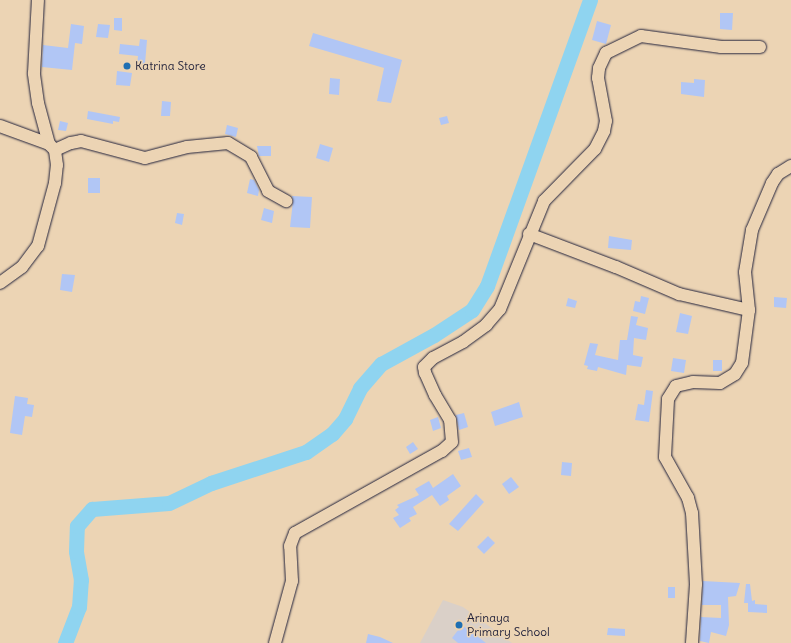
<!DOCTYPE html>
<html>
<head>
<meta charset="utf-8">
<style>
  body { margin:0 }
  #map { position:relative; width:791px; height:643px; overflow:hidden; background:#ecd4b4; font-family:Delius,sans-serif }
  div>[style] { position:absolute }
  [style*='--x'] { left:calc(var(--x)*1px); top:calc(var(--y)*1px); width:calc(var(--w)*1px); rotate:calc(var(--a)*1deg) }
  .built>* { inset:0; background:#dad0c8 }
  .river>* { height:15px; margin:-7.5px; padding:0 7.5px; transform-origin:7.5px; border-radius:7.5px; background:#8fd4f0 }
  .building>* { inset:0; background:#b1c6f5 }
  .roads { filter:drop-shadow(0 0 1px #22223b) drop-shadow(0 0 1px #22223b) }
  .minor>* { height:12px; margin:-6px; padding:0 6px; transform-origin:6px; border-radius:6px; background:#ecd4b4 }
  .dots>* { width:11px; height:11px; translate:-50% -50%; box-sizing:border-box; border:2px solid #ecd4b4; border-radius:50% }
  span { translate:-50% -50%; white-space:nowrap; text-align:center; line-height:1.15; -webkit-text-stroke:3px #ecd4b4; paint-order:stroke }
  .poi-label { font-size:12px; color:#22223b }
  .left { translate:0 -50%; text-align:left }
</style>
</head>
<body>
<div id="map">
  <div class="built">
    <i style="clip-path:polygon(443px 600px,463px 607px,512px 643px,420px 643px)"></i>
  </div>
  <div class="river">
    <i style="--x:65;--y:643;--w:39;--a:-69"></i>
    <i style="--x:79;--y:607;--w:27;--a:-86"></i>
    <i style="--x:81;--y:580;--w:29;--a:-100"></i>
    <i style="--x:76;--y:551;--w:25;--a:-88"></i>
    <i style="--x:77;--y:526;--w:23;--a:-49"></i>
    <i style="--x:92;--y:509;--w:77;--a:-4.5"></i>
    <i style="--x:169;--y:503;--w:47;--a:-25.5"></i>
    <i style="--x:211;--y:483;--w:100;--a:-18.1"></i>
    <i style="--x:306;--y:452;--w:32;--a:-35"></i>
    <i style="--x:332;--y:434;--w:20;--a:-49"></i>
    <i style="--x:345;--y:419;--w:34;--a:-64"></i>
    <i style="--x:360;--y:388;--w:32;--a:-49"></i>
    <i style="--x:381;--y:364;--w:60;--a:-28.7"></i>
    <i style="--x:434;--y:335;--w:45;--a:-33.3"></i>
    <i style="--x:472;--y:310;--w:28;--a:-58"></i>
    <i style="--x:487;--y:286;--w:304;--a:-70.2"></i>
  </div>
  <div class="building">
    <i style="clip-path:polygon(720px 13px,733px 13px,732px 30px,720px 29px)"></i>
    <i style="clip-path:polygon(114px 18px,122px 18px,122px 31px,114px 30px)"></i>
    <i style="clip-path:polygon(597px 21px,611px 25px,606px 44px,592px 40px)"></i>
    <i style="clip-path:polygon(71px 24px,84px 26px,82px 44px,75px 43px,72px 70px,42px 67px,43px 45px,68px 48px)"></i>
    <i style="clip-path:polygon(98px 24px,110px 25px,108px 38px,96px 37px)"></i>
    <i style="clip-path:polygon(313px 33px,402px 60px,391px 103px,377px 101px,384px 68px,309px 46px)"></i>
    <i style="clip-path:polygon(140px 39px,147px 40px,145px 64px,137px 64px,138px 56px,119px 54px,120px 44px,139px 46px)"></i>
    <i style="clip-path:polygon(117px 71px,132px 73px,130px 86px,116px 85px)"></i>
    <i style="clip-path:polygon(330px 78px,340px 79px,339px 95px,329px 94px)"></i>
    <i style="clip-path:polygon(694px 79px,705px 80px,704px 97px,681px 94px,681px 82px,694px 83px)"></i>
    <i style="clip-path:polygon(162px 101px,171px 102px,170px 116px,161px 116px)"></i>
    <i style="clip-path:polygon(88px 111px,120px 117px,119px 122px,113px 121px,113px 124px,87px 119px)"></i>
    <i style="clip-path:polygon(447px 116px,449px 123px,441px 125px,439px 118px)"></i>
    <i style="clip-path:polygon(60px 121px,68px 123px,66px 131px,58px 130px)"></i>
    <i style="clip-path:polygon(227px 125px,238px 128px,236px 137px,225px 134px)"></i>
    <i style="clip-path:polygon(320px 144px,333px 148px,329px 162px,316px 158px)"></i>
    <i style="clip-path:polygon(257px 146px,271px 146px,271px 156px,259px 156px)"></i>
    <i style="clip-path:polygon(88px 178px,100px 178px,100px 193px,88px 193px)"></i>
    <i style="clip-path:polygon(250px 179px,254px 180px,259px 190px,258px 196px,247px 193px)"></i>
    <i style="clip-path:polygon(292px 196px,312px 197px,310px 228px,290px 227px,293px 201px)"></i>
    <i style="clip-path:polygon(264px 208px,274px 211px,272px 223px,261px 220px)"></i>
    <i style="clip-path:polygon(177px 213px,184px 214px,182px 225px,175px 223px)"></i>
    <i style="clip-path:polygon(609px 236px,632px 240px,631px 250px,608px 248px)"></i>
    <i style="clip-path:polygon(62px 274px,75px 275px,72px 292px,60px 290px)"></i>
    <i style="clip-path:polygon(641px 296px,649px 298px,645px 314px,633px 311px,635px 301px,640px 302px)"></i>
    <i style="clip-path:polygon(774px 297px,787px 298px,786px 308px,774px 307px)"></i>
    <i style="clip-path:polygon(568px 298px,577px 301px,575px 308px,566px 306px)"></i>
    <i style="clip-path:polygon(680px 313px,692px 316px,688px 334px,676px 332px)"></i>
    <i style="clip-path:polygon(631px 316px,638px 317px,636px 325px,648px 328px,646px 340px,634px 338px,633px 355px,643px 357px,641px 367px,627px 365px,626px 375px,598px 367px,597px 371px,587px 369px,588px 366px,584px 365px,590px 343px,598px 344px,595px 355px,618px 360px,620px 340px,627px 340px)"></i>
    <i style="clip-path:polygon(673px 358px,686px 360px,684px 373px,671px 371px)"></i>
    <i style="clip-path:polygon(713px 360px,722px 360px,722px 371px,713px 371px)"></i>
    <i style="clip-path:polygon(646px 390px,653px 391px,649px 422px,635px 420px,638px 404px,644px 405px)"></i>
    <i style="clip-path:polygon(15px 396px,28px 398px,27px 404px,34px 405px,32px 417px,25px 416px,22px 435px,10px 433px)"></i>
    <i style="clip-path:polygon(519px 402px,523px 417px,495px 426px,491px 412px)"></i>
    <i style="clip-path:polygon(464px 413px,468px 427px,459px 430px,456px 415px)"></i>
    <i style="clip-path:polygon(438px 417px,441px 428px,433px 431px,430px 420px)"></i>
    <i style="clip-path:polygon(413px 442px,418px 449px,410px 454px,406px 447px)"></i>
    <i style="clip-path:polygon(469px 448px,472px 457px,461px 460px,458px 451px)"></i>
    <i style="clip-path:polygon(562px 462px,572px 463px,571px 476px,561px 475px)"></i>
    <i style="clip-path:polygon(453px 474px,461px 486px,447px 496px,449px 500px,440px 506px,432px 495px,413px 507px,417px 514px,409px 518px,411px 521px,400px 528px,393px 518px,399px 515px,395px 510px,399px 507px,397px 505px,419px 495px,415px 489px,429px 481px,433px 488px)"></i>
    <i style="clip-path:polygon(511px 477px,519px 487px,509px 494px,502px 484px)"></i>
    <i style="clip-path:polygon(476px 494px,484px 502px,458px 531px,449px 524px)"></i>
    <i style="clip-path:polygon(488px 536px,495px 543px,484px 554px,477px 547px)"></i>
    <i style="clip-path:polygon(703px 581px,740px 583px,736px 596px,728px 597px,729px 625px,726px 636px,711px 632px,709px 643px,700px 641px,701px 617px,721px 618px,721px 605px,702px 605px)"></i>
    <i style="clip-path:polygon(746px 584px,750px 584px,752px 601px,755px 600px,755px 604px,767px 605px,767px 613px,748px 612px,748px 603px,744px 603px)"></i>
    <i style="clip-path:polygon(668px 587px,675px 587px,675px 598px,668px 598px)"></i>
    <i style="clip-path:polygon(462px 625px,486px 643px,458px 643px,452px 638px)"></i>
    <i style="clip-path:polygon(608px 628px,625px 629px,625px 636px,607px 635px)"></i>
    <i style="clip-path:polygon(368px 634px,380px 637px,393px 643px,366px 643px)"></i>
  </div>
  <div class="roads">
    <div class="minor">
      <i style="--x:0;--y:126;--w:52;--a:20.2"></i>
      <i style="--x:49;--y:144;--w:42;--a:-105"></i>
      <i style="--x:38;--y:103;--w:30;--a:-98"></i>
      <i style="--x:34;--y:73;--w:73;--a:-86.9"></i>
      <i style="--x:49;--y:144;--w:8;--a:45"></i>
      <i style="--x:55;--y:150;--w:17;--a:-24"></i>
      <i style="--x:71;--y:143;--w:10;--a:-11"></i>
      <i style="--x:81;--y:141;--w:66;--a:14.9"></i>
      <i style="--x:145;--y:158;--w:43;--a:-14.7"></i>
      <i style="--x:187;--y:147;--w:41;--a:-5.6"></i>
      <i style="--x:228;--y:143;--w:27;--a:31"></i>
      <i style="--x:251;--y:157;--w:38;--a:63"></i>
      <i style="--x:268;--y:191;--w:21;--a:29"></i>
      <i style="--x:529;--y:234;--w:93;--a:20.8"></i>
      <i style="--x:616;--y:267;--w:69;--a:23.2"></i>
      <i style="--x:679;--y:294;--w:72;--a:12.9"></i>
      <i style="--x:749;--y:310;--w:38;--a:-96"></i>
      <i style="--x:745;--y:272;--w:43;--a:-80.5"></i>
      <i style="--x:752;--y:230;--w:51;--a:-66.9"></i>
      <i style="--x:772;--y:183;--w:11;--a:-56"></i>
      <i style="--x:778;--y:174;--w:15;--a:-32"></i>
      <i style="--x:0;--y:283;--w:27;--a:-36"></i>
      <i style="--x:22;--y:267;--w:26;--a:-53"></i>
      <i style="--x:38;--y:246;--w:65;--a:-74.9"></i>
      <i style="--x:55;--y:183;--w:18;--a:-84"></i>
      <i style="--x:57;--y:165;--w:15;--a:-98"></i>
      <i style="--x:275;--y:643;--w:64;--a:-74.7"></i>
      <i style="--x:292;--y:581;--w:35;--a:-93"></i>
      <i style="--x:290;--y:546;--w:14;--a:-69"></i>
      <i style="--x:295;--y:533;--w:168;--a:-29.2"></i>
      <i style="--x:442;--y:451;--w:13;--a:-42"></i>
      <i style="--x:452;--y:442;--w:22;--a:-95"></i>
      <i style="--x:450;--y:420;--w:29;--a:-121"></i>
      <i style="--x:435;--y:395;--w:24;--a:-114"></i>
      <i style="--x:425;--y:373;--w:6;--a:-99"></i>
      <i style="--x:424;--y:367;--w:13;--a:-45"></i>
      <i style="--x:433;--y:358;--w:34;--a:-28"></i>
      <i style="--x:463;--y:342;--w:29;--a:-36"></i>
      <i style="--x:486;--y:325;--w:21;--a:-49"></i>
      <i style="--x:500;--y:309;--w:117;--a:-67.8"></i>
      <i style="--x:544;--y:201;--w:73;--a:-45.6"></i>
      <i style="--x:595;--y:149;--w:20;--a:-63"></i>
      <i style="--x:604;--y:131;--w:10;--a:-79"></i>
      <i style="--x:606;--y:121;--w:44;--a:-100.5"></i>
      <i style="--x:598;--y:78;--w:10;--a:-84"></i>
      <i style="--x:599;--y:68;--w:17;--a:-65"></i>
      <i style="--x:606;--y:53;--w:39;--a:-26"></i>
      <i style="--x:641;--y:36;--w:81;--a:7.8"></i>
      <i style="--x:721;--y:47;--w:39;--a:0"></i>
      <i style="--x:692;--y:643;--w:59;--a:-86.1"></i>
      <i style="--x:696;--y:584;--w:71;--a:-93.2"></i>
      <i style="--x:692;--y:513;--w:16;--a:-105"></i>
      <i style="--x:688;--y:498;--w:47;--a:-119.3"></i>
      <i style="--x:665;--y:457;--w:58;--a:-87"></i>
      <i style="--x:668;--y:399;--w:15;--a:-58"></i>
      <i style="--x:676;--y:386;--w:17;--a:-13"></i>
      <i style="--x:693;--y:382;--w:27;--a:2"></i>
      <i style="--x:720;--y:383;--w:17;--a:-31"></i>
      <i style="--x:735;--y:374;--w:13;--a:-58"></i>
      <i style="--x:742;--y:363;--w:53;--a:-82.5"></i>
    </div>
  </div>
  <div class="dots">
    <i style="left:127px;top:66px;background:#1f6fb2"></i>
    <i style="left:459px;top:625px;background:#1f6fb2"></i>
  </div>
  <div class="poi-label">
    <span class="left" style="left:135px;top:66px">Katrina Store</span>
    <span class="left" style="left:467px;top:625px">Arinaya<br>Primary School</span>
  </div>
</div>
</body>
</html>
